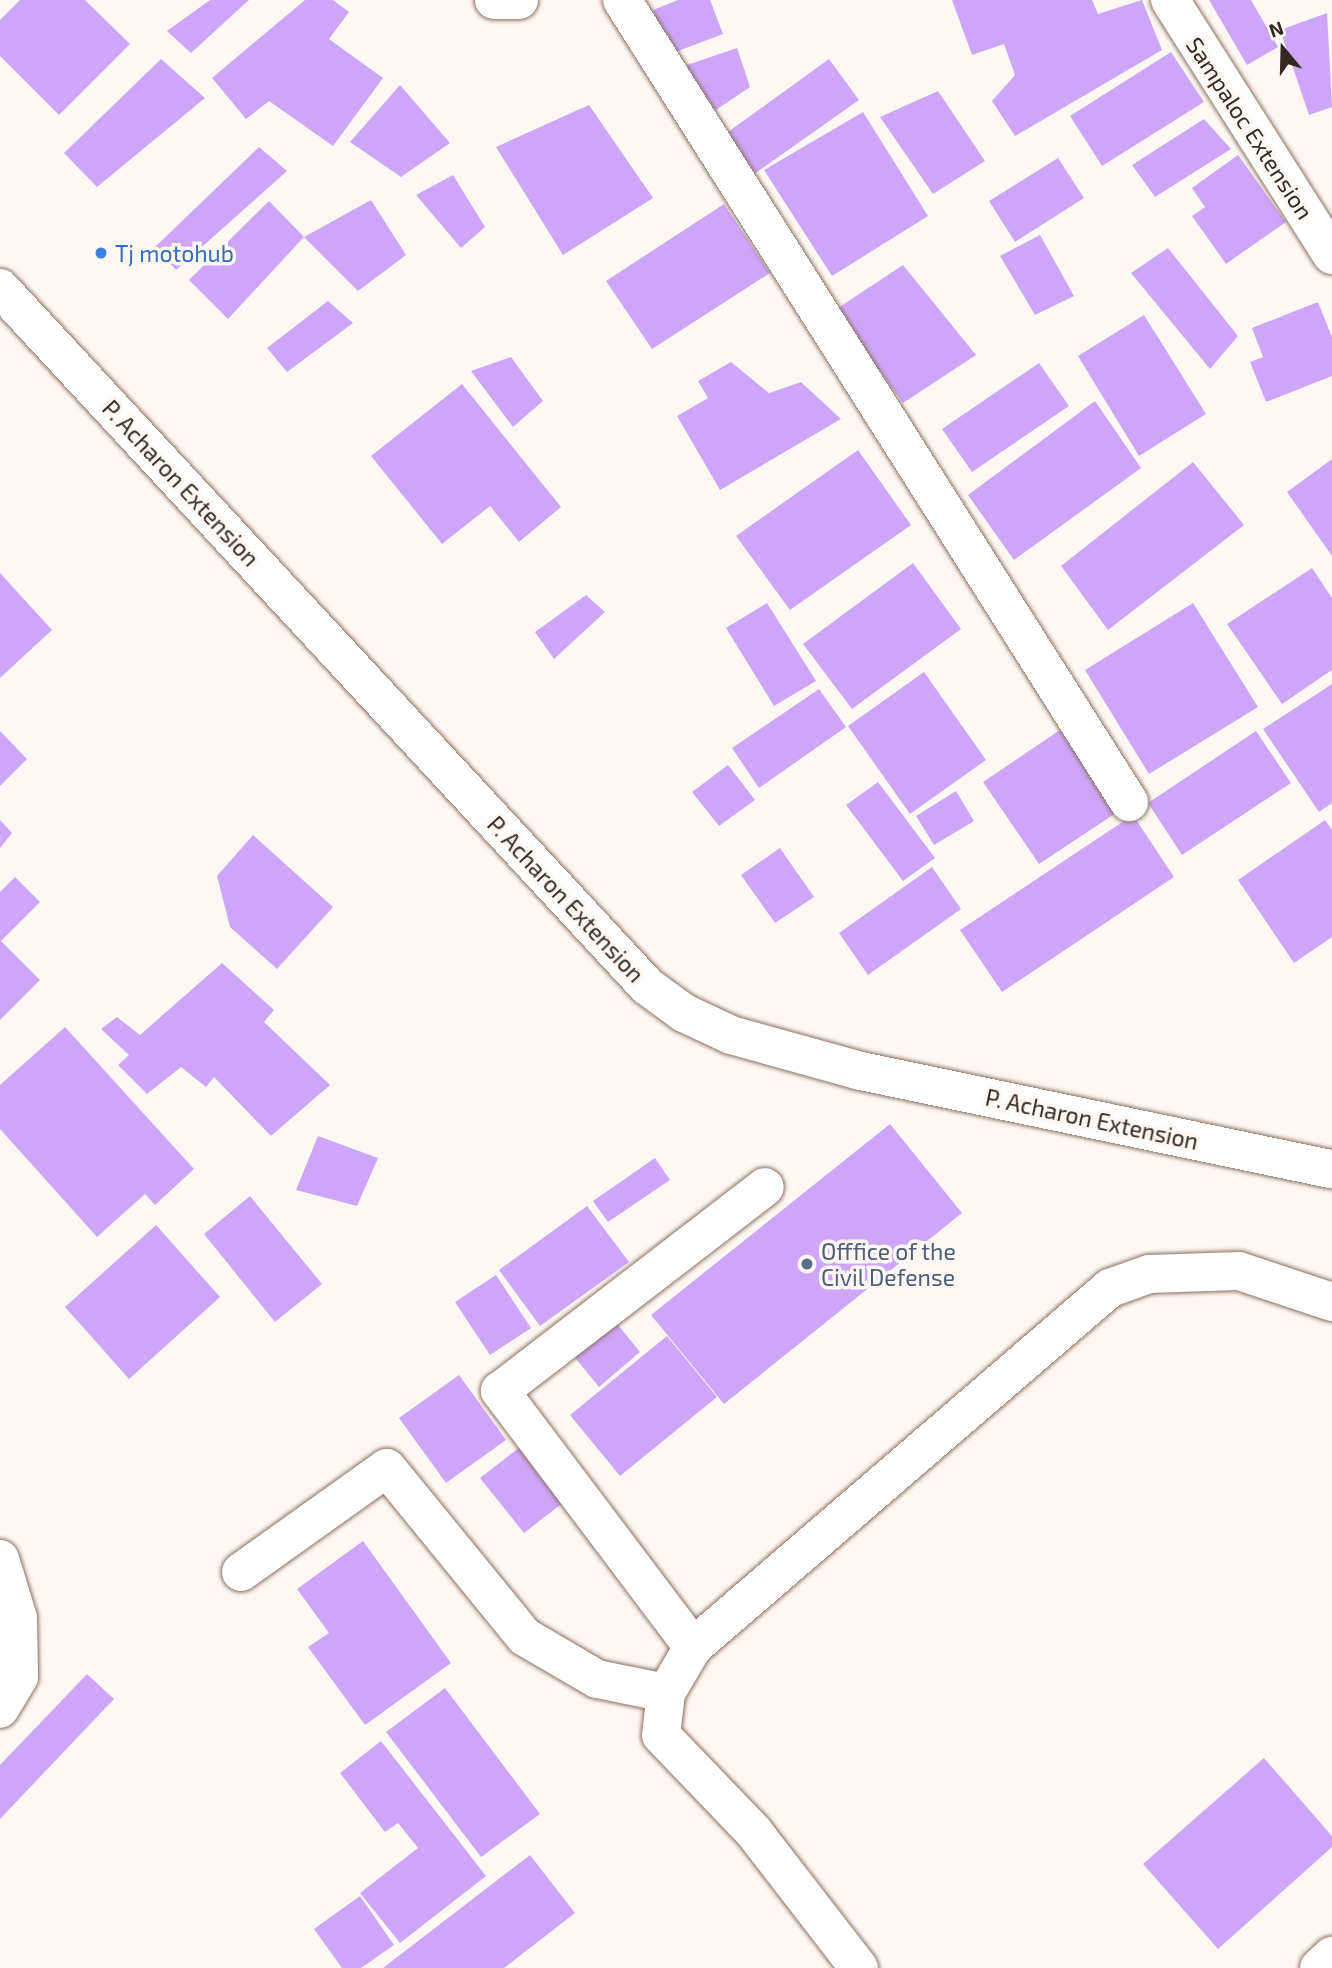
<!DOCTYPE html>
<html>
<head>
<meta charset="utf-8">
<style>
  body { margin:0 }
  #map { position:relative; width:1332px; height:1968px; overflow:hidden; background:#fef8f4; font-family:"Exo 2",sans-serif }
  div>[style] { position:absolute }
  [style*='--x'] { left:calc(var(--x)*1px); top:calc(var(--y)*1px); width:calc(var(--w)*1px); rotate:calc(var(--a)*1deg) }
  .building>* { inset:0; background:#cea6f9 }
  .roads { filter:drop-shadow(0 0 2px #8a7061) drop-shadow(0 0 2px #8a7061) }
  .minor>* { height:38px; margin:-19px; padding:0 19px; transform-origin:19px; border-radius:19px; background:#fff }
  .major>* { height:38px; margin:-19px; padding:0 19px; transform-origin:19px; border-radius:19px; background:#fff }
  .dots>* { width:19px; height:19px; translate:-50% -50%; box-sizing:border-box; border:4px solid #fef8f4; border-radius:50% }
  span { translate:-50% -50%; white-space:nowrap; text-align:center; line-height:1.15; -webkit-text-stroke:7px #fef8f4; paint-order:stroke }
  .street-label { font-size:23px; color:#332822 }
  .shop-label { font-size:23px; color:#366cbe }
  .left { translate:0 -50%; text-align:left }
  .service-label { font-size:23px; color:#4e5e75 }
  .north { position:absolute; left:1248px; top:14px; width:70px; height:70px; -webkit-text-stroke:5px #fef8f4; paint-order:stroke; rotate:341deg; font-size:19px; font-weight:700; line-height:28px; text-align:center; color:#332822 }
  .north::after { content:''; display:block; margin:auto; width:24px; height:32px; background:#332822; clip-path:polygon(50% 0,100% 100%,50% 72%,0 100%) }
</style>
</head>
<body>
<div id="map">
  <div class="building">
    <i style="clip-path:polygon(20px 0,85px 0,130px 44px,59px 115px,0 56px,0 20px)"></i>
    <i style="clip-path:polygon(210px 0,249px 0,191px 53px,167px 31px)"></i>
    <i style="clip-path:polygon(305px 0,333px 0,349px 12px,329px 39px,383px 78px,333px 146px,269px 101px,246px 119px,212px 78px)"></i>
    <i style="clip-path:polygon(678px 0,710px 0,723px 34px,670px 54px,653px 10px)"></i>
    <i style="clip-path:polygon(952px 0,1092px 0,1098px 14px,1142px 0,1162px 50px,1015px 136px,992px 101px,1015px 75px,1004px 44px,972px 55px)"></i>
    <i style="clip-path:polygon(1209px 0,1251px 0,1278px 47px,1247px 65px)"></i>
    <i style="clip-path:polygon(1327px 13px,1332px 107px,1309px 115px,1280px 30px)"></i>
    <i style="clip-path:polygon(737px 48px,750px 87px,710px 114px,681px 67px)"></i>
    <i style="clip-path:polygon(1171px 52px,1204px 102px,1102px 166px,1070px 116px)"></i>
    <i style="clip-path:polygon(161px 59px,205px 98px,97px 187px,64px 153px)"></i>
    <i style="clip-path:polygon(829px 59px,859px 100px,750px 177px,721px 137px)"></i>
    <i style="clip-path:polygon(400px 85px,450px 143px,401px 177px,350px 142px)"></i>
    <i style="clip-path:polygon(938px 91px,985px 161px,933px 194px,880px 117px)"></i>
    <i style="clip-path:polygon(589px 105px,653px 198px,563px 255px,496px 147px)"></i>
    <i style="clip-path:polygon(863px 112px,928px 216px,832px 276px,764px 170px)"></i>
    <i style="clip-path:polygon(1204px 119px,1231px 149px,1155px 197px,1132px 165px)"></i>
    <i style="clip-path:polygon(259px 147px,287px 171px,176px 270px,155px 247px)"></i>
    <i style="clip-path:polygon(1238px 155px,1286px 222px,1226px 264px,1192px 216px,1205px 207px,1192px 188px)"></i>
    <i style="clip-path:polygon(1058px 158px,1084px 198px,1015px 242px,989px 201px)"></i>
    <i style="clip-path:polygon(453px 175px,485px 227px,461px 248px,416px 195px)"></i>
    <i style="clip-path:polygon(371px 200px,406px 255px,358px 291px,304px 237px)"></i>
    <i style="clip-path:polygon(269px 201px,304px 237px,228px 319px,189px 280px)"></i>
    <i style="clip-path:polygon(724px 204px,770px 273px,652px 349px,606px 281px)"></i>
    <i style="clip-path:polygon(1040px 235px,1074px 296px,1035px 315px,1000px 256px)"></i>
    <i style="clip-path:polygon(1168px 248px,1238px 336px,1210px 369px,1131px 273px)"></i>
    <i style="clip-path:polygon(903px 265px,976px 355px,903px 403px,835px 310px)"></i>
    <i style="clip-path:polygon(328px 301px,353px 323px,287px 372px,267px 348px)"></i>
    <i style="clip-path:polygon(1318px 302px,1332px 337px,1332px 376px,1266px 402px,1250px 362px,1263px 357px,1252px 328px)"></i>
    <i style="clip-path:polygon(1144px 315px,1206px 414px,1139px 456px,1078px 356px)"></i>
    <i style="clip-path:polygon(511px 357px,543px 401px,513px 427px,471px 371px)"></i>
    <i style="clip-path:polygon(731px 362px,769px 393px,801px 382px,841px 419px,720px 490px,677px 416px,708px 398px,698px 381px)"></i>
    <i style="clip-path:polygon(1039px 363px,1069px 406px,972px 472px,942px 429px)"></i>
    <i style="clip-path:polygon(462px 384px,561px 507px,519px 542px,490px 506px,442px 544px,371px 456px)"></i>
    <i style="clip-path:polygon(1095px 401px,1141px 468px,1014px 560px,968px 495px)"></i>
    <i style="clip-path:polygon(858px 450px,911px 525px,790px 610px,736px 536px)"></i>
    <i style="clip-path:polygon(1332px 459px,1332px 556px,1287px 492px)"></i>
    <i style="clip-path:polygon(1193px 462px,1244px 525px,1108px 630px,1061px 566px)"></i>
    <i style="clip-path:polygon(913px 563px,961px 629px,852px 709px,803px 644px)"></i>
    <i style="clip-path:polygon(1312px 568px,1332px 598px,1332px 670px,1282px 704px,1227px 624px)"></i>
    <i style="clip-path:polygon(0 573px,52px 630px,0 678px)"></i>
    <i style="clip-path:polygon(586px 595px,605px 612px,554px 659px,535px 632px)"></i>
    <i style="clip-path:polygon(767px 603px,816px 681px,774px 706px,726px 628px)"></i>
    <i style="clip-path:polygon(1193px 603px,1258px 707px,1149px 774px,1085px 670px)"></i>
    <i style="clip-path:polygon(924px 672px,986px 760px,910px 814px,848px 726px)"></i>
    <i style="clip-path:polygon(1332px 684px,1332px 803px,1319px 812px,1263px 729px)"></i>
    <i style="clip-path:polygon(819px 689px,846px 727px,759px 788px,732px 748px)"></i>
    <i style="clip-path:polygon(1060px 730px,1116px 813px,1039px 864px,983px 782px)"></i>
    <i style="clip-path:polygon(0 731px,27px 759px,0 786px)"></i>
    <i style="clip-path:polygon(1256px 731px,1291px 783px,1182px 855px,1148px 803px)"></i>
    <i style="clip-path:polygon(728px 765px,755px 800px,719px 826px,692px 792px)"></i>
    <i style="clip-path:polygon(878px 782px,935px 858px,903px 881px,846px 805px)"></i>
    <i style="clip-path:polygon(956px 791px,974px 821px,934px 845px,916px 816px)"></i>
    <i style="clip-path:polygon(1133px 815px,1174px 877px,1002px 992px,960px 930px)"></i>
    <i style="clip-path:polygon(0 820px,12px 833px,0 848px)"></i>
    <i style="clip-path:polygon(1325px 820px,1332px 830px,1332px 937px,1294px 963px,1238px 880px)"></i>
    <i style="clip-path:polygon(253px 835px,333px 907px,277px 969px,230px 927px,217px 876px)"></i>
    <i style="clip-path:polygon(780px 848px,814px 897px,775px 923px,741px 875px)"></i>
    <i style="clip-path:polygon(932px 867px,961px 909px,868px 975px,839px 933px)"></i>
    <i style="clip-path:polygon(15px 877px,40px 902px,1px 941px,40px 980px,0 1020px,0 892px)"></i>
    <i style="clip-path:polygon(222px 963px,274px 1010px,264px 1022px,330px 1085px,271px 1136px,214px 1077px,206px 1087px,181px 1067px,147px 1094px,118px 1065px,129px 1055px,101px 1029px,117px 1017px,140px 1035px)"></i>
    <i style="clip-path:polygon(65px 1027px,194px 1169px,155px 1205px,145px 1194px,97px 1237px,0 1129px,0 1085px)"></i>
    <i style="clip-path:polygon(890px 1124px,962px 1213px,724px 1404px,651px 1315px)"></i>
    <i style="clip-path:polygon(318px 1136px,378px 1158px,357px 1206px,296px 1190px)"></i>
    <i style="clip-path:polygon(655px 1158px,670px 1180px,608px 1222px,593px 1201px)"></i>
    <i style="clip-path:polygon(250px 1196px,322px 1284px,275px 1322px,204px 1234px)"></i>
    <i style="clip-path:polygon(587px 1206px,629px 1262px,540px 1326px,499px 1270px)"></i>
    <i style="clip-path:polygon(156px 1225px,220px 1297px,129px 1379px,65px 1307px)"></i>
    <i style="clip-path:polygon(496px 1275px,531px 1328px,490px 1355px,455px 1302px)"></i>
    <i style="clip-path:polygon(614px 1320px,640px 1352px,599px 1387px,572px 1354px)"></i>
    <i style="clip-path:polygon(667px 1336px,717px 1397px,620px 1476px,570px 1415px)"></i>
    <i style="clip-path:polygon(459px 1375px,506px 1440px,446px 1483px,399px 1418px)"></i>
    <i style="clip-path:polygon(520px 1447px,564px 1502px,524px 1533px,480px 1478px)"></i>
    <i style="clip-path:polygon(363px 1541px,451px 1663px,365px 1725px,308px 1647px,329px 1633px,297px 1589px)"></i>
    <i style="clip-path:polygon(87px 1674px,114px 1699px,0 1819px,0 1765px)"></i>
    <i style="clip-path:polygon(445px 1688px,540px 1814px,481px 1857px,386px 1732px)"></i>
    <i style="clip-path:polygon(381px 1741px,486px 1876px,400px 1943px,360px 1893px,418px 1848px,398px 1823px,385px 1832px,340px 1773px)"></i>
    <i style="clip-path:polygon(1264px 1758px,1332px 1836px,1332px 1847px,1218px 1949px,1143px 1864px)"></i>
    <i style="clip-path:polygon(530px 1855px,575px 1913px,504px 1968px,383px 1968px)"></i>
    <i style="clip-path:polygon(360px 1896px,394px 1945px,361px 1968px,342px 1968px,314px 1929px)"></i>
  </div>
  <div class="roads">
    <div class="minor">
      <i style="--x:494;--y:0;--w:25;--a:0"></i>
      <i style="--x:622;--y:0;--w:949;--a:57.7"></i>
      <i style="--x:1170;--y:0;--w:302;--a:57.6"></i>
      <i style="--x:0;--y:1559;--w:62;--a:73"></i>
      <i style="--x:18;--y:1618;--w:59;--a:89"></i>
      <i style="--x:19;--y:1677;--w:37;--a:121"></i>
      <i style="--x:241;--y:1572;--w:179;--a:-35.5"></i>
      <i style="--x:387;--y:1468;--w:218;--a:50.8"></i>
      <i style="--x:525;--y:1637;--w:83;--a:30.3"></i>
      <i style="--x:597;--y:1679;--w:70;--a:11.5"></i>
      <i style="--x:693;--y:1647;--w:321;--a:-127"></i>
      <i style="--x:500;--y:1391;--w:334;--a:-37.6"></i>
      <i style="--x:859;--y:1968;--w:172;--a:-127.7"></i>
      <i style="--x:754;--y:1832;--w:134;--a:-133.8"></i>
      <i style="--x:661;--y:1735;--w:42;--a:-83.2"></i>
      <i style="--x:666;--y:1693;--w:53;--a:-59.6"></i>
      <i style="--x:693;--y:1647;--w:550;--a:-40.73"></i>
      <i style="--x:1110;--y:1288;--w:41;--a:-19.7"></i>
      <i style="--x:1149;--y:1274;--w:90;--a:-1.9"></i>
      <i style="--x:1239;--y:1271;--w:98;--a:18.4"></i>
      <i style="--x:1319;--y:1968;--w:18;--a:-43"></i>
    </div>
    <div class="major">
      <i style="--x:0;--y:288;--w:952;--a:47.17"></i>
      <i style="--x:647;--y:986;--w:46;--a:36.1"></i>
      <i style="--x:684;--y:1013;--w:52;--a:25.1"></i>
      <i style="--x:731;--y:1035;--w:135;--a:15.5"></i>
      <i style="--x:861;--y:1071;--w:481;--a:11.8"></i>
    </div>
  </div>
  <div class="dots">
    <i style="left:101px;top:253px;background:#3f7fe0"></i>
    <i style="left:807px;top:1264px;background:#5c6f8a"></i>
  </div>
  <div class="street-label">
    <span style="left:1250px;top:128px;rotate:57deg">Sampaloc Extension</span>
    <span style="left:181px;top:483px;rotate:47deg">P. Acharon Extension</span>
    <span style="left:566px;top:899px;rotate:47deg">P. Acharon Extension</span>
    <span style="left:1092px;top:1119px;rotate:12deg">P. Acharon Extension</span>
  </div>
  <div class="shop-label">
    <span class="left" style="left:115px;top:253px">Tj motohub</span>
  </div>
  <div class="service-label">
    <span class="left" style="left:821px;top:1264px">Offfice of the<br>Civil Defense</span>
  </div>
  <div class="north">N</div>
</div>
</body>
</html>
